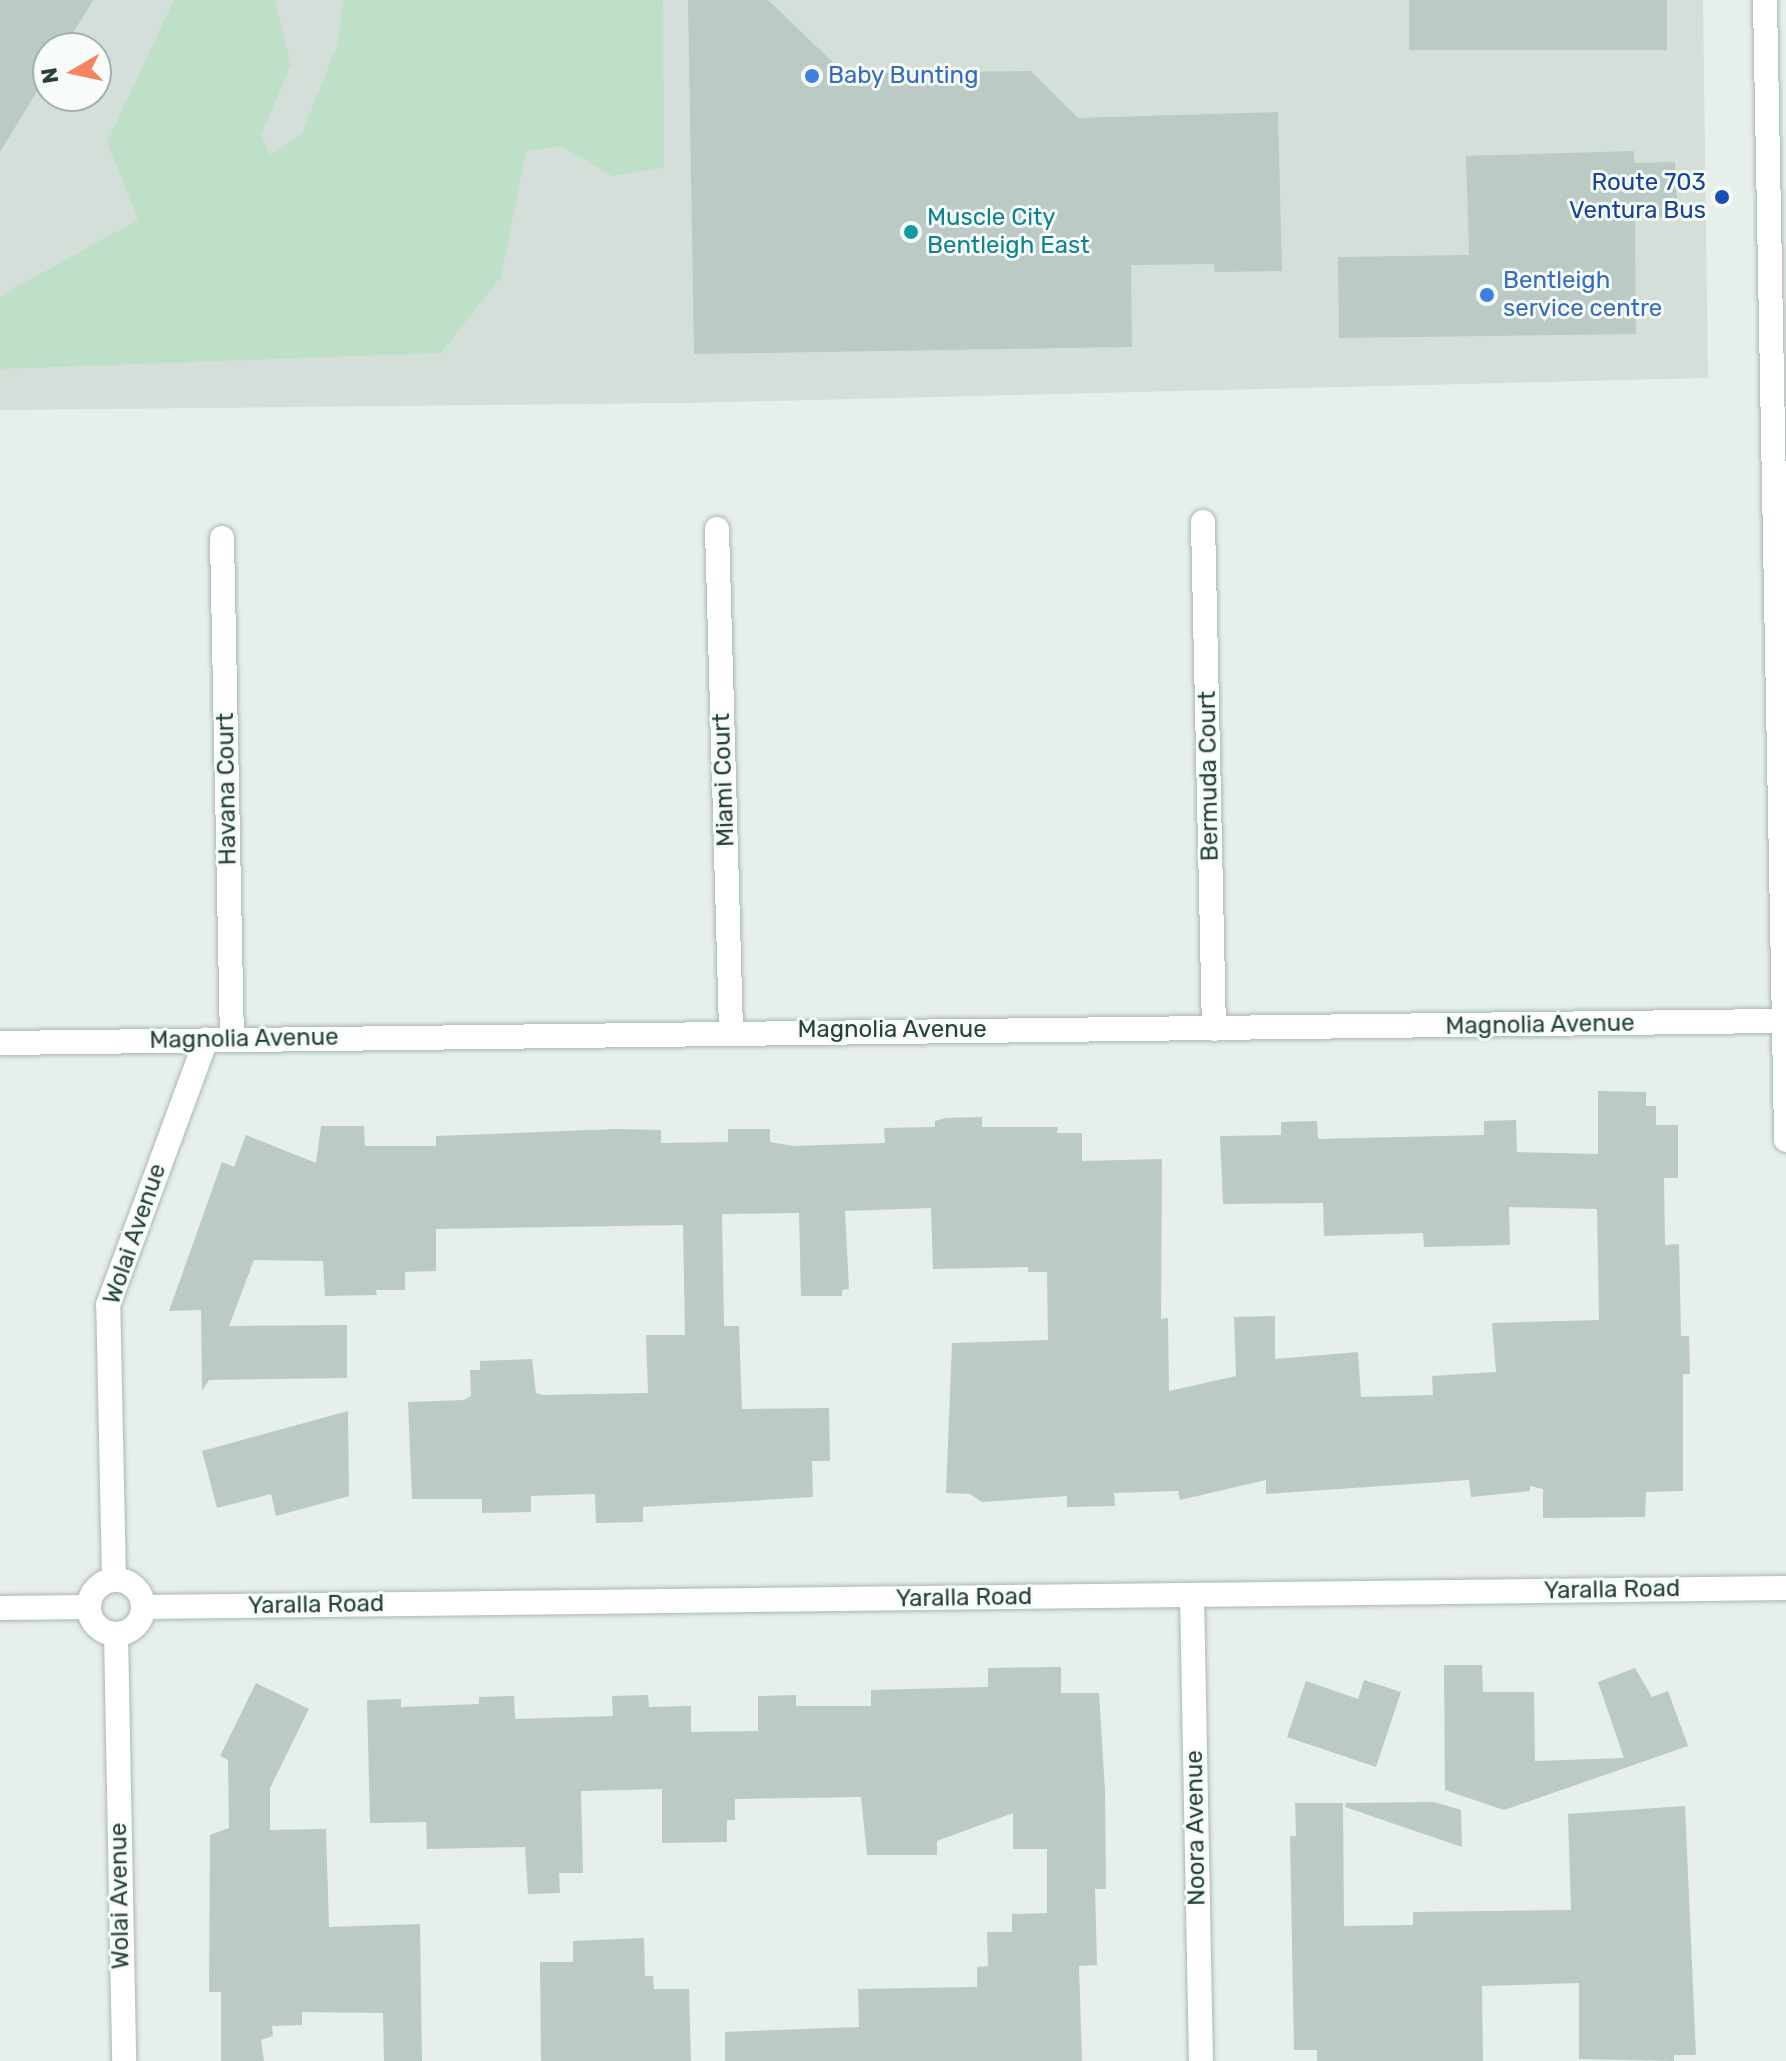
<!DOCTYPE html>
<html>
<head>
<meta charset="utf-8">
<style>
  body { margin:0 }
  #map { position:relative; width:1786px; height:2061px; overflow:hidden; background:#e6efeb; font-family:Rubik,sans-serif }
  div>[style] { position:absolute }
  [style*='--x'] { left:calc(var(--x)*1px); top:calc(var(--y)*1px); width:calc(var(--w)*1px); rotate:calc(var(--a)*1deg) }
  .built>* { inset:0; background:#d4dfda }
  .green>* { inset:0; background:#bfe0c8 }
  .building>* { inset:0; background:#bbcac4 }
  .roads { filter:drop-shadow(0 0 2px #a8b8b2) drop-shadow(0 0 2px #a8b8b2) }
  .street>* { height:24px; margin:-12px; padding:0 12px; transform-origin:12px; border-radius:12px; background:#fff }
  .street>.ring { margin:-12px; padding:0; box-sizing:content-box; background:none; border:24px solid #fff; border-radius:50% }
  .secondary>* { height:24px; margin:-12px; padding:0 12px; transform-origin:12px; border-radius:12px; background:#fff }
  .dots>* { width:22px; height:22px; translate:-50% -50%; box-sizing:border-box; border:4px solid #f7fbf9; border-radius:50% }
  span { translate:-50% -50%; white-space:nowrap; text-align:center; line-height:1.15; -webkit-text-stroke:6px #f7fbf9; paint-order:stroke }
  .shop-label { font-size:24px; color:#366cbe }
  .left { translate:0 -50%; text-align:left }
  .transit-label { font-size:24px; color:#164399 }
  .right { translate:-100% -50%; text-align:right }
  .culture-label { font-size:24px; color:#0d838f }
  .street-label { font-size:24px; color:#24423a }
  .north { position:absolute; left:32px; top:32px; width:80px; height:80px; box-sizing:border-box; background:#f7fbf9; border:2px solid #a3b1ad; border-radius:50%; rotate:261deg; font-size:22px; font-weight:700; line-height:32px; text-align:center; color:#24423a }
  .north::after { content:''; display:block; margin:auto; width:28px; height:36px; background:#f4845f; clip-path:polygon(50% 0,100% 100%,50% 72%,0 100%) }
</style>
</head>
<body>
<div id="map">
  <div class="built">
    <i style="clip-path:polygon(evenodd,0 0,1703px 0,1708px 378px,686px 403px,0 410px,0 0,48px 48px,96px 48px,96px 96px,48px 96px,48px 48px)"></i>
  </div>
  <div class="green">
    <i style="clip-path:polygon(174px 0,275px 0,291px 65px,261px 135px,270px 155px,301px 135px,338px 43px,343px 0,663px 0,664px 167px,613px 176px,560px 146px,526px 151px,501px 277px,441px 353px,0 369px,0 296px,138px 220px,107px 142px)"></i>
  </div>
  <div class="building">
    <i style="clip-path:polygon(0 0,93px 0,64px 48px,48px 48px,48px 73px,0 152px)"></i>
    <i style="clip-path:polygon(688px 0,768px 0,844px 73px,1031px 71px,1078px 118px,1278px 112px,1282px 271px,1215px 272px,1214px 264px,1131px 265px,1132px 347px,694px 354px)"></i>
    <i style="clip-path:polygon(1409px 0,1667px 0,1667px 50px,1409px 50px)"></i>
    <i style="clip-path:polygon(1634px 151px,1634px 163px,1675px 162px,1678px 217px,1635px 218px,1636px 334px,1339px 338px,1338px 257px,1469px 255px,1466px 156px)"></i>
    <i style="clip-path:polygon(1598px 1091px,1646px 1092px,1646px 1106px,1656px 1106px,1656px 1125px,1678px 1125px,1678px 1178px,1664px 1178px,1665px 1245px,1679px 1244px,1681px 1336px,1689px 1336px,1690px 1374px,1683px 1374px,1683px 1491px,1646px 1492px,1645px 1517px,1543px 1518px,1543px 1489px,1530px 1486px,1530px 1491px,1471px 1497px,1469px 1480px,1266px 1494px,1266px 1480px,1180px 1500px,1178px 1491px,1114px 1493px,1115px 1506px,1067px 1507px,1067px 1496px,982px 1502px,970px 1494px,946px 1493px,952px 1343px,1048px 1340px,1047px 1272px,1028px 1272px,1028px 1267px,933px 1269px,931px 1208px,845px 1211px,849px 1289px,842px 1290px,842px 1296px,801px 1296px,799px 1213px,722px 1214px,724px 1326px,739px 1326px,742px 1409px,829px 1408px,830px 1461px,812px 1461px,813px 1497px,643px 1507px,643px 1522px,596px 1523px,595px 1494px,531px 1496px,531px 1512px,482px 1513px,482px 1499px,412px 1499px,408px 1402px,464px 1400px,471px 1396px,470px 1370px,480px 1370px,480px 1361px,532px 1359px,536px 1393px,542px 1395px,648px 1393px,646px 1335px,685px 1335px,683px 1225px,436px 1229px,436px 1271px,405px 1272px,405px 1290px,376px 1290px,377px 1295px,325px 1296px,323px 1261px,254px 1260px,229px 1326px,347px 1325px,347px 1378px,209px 1380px,202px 1391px,201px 1310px,169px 1311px,222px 1162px,234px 1167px,246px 1135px,316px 1163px,321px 1126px,364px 1126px,365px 1146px,436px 1146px,436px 1136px,617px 1129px,661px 1130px,661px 1143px,728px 1142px,728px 1129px,770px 1129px,770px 1142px,793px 1146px,885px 1143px,884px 1128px,935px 1127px,935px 1121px,946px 1118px,982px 1117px,982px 1127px,1058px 1127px,1057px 1133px,1082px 1133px,1082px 1161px,1162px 1159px,1161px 1319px,1168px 1318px,1169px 1391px,1236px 1376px,1234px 1317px,1275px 1316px,1275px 1359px,1358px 1352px,1361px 1397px,1433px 1395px,1432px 1376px,1496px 1372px,1492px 1323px,1599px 1320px,1597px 1209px,1509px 1207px,1510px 1245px,1424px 1247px,1423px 1233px,1324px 1236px,1323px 1203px,1223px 1204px,1220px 1136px,1281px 1135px,1281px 1122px,1317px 1121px,1318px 1139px,1484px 1135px,1484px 1121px,1516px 1120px,1517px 1152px,1598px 1154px)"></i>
    <i style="clip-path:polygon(348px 1411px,349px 1496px,276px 1516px,271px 1494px,217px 1508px,202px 1451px)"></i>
    <i style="clip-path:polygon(1444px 1665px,1482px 1665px,1483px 1692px,1534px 1692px,1535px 1761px,1624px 1758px,1598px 1682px,1635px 1668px,1652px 1697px,1668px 1691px,1688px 1746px,1504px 1810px,1445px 1790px)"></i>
    <i style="clip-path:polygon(1061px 1667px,1061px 1693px,1099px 1693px,1105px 1791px,1106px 1889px,1095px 1889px,1097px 1965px,1079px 1966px,1082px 2061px,725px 2061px,725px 2032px,859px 2027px,858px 1989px,977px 1987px,977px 1967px,988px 1966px,987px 1932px,1012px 1932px,1012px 1914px,1047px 1913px,1047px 1849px,1013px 1849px,1013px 1813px,937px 1841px,937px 1855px,867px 1855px,861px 1797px,735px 1799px,735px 1820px,727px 1820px,727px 1842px,662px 1843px,662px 1789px,581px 1791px,583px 1873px,559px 1873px,560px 1893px,528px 1894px,525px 1847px,427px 1849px,426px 1822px,370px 1823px,367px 1700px,401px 1699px,401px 1707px,479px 1704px,479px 1697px,514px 1696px,515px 1719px,613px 1716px,612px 1696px,648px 1695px,649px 1707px,691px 1706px,691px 1732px,758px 1731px,758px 1696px,796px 1695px,796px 1706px,871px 1706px,871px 1690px,988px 1687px,988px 1668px)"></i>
    <i style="clip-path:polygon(1364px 1680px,1401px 1692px,1376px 1767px,1287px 1737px,1306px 1681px,1358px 1699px)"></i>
    <i style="clip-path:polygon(256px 1683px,309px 1709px,270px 1788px,270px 1830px,326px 1829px,329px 1927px,420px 1924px,422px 2061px,384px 2061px,383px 2013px,302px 2012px,302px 2025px,272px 2026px,273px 2036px,261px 2040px,264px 2061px,221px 2061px,221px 1992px,209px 1992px,210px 1835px,229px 1828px,228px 1760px,220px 1756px)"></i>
    <i style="clip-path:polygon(1434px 1802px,1461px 1810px,1462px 1847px,1345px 1807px,1346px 1803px)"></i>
    <i style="clip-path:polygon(1295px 1803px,1343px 1803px,1344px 1926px,1413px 1925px,1413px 1912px,1571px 1910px,1568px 1814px,1685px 1806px,1696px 2055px,1674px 2055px,1674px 2061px,1579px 2059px,1579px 1983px,1482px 1986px,1483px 2061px,1317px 2061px,1317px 2050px,1294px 2050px,1290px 1836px,1296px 1836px)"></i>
    <i style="clip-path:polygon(644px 1938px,645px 1976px,653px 1976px,654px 1989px,689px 1989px,691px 2061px,541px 2061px,540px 1962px,573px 1962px,573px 1941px)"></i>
  </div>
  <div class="roads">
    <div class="street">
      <i style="--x:1203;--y:522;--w:507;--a:88.76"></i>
      <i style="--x:717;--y:529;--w:502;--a:88.4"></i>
      <i style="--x:222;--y:538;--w:501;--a:88.86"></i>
      <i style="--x:0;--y:1043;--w:1785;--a:-0.71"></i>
      <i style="--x:114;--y:1580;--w:275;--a:-91.2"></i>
      <i style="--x:108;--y:1305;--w:283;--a:-69.7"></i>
      <i class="ring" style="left:89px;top:1580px;width:30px;height:30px"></i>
      <i style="--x:1192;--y:1595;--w:466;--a:88.9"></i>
      <i style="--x:143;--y:1607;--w:1643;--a:-0.66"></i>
      <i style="--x:0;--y:1608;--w:89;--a:-0.6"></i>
      <i style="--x:116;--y:1634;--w:427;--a:88.9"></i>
    </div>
    <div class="secondary">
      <i style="--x:1765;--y:0;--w:1140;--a:88.94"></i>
    </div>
  </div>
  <div class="dots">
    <i style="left:812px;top:76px;background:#3f7fe0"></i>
    <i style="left:1722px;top:197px;background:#1a4fb4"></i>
    <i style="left:911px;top:232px;background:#0f9aa8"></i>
    <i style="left:1487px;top:295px;background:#3f7fe0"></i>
  </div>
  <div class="shop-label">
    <span class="left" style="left:828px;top:76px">Baby Bunting</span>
    <span class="left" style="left:1503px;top:295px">Bentleigh<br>service centre</span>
  </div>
  <div class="transit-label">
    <span class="right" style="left:1706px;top:197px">Route 703<br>Ventura Bus</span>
  </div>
  <div class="culture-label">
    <span class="left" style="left:927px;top:232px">Muscle City<br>Bentleigh East</span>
  </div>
  <div class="street-label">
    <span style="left:1209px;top:776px;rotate:-91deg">Bermuda Court</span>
    <span style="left:724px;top:780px;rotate:-92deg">Miami Court</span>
    <span style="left:227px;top:789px;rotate:-91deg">Havana Court</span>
    <span style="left:1540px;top:1025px;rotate:-1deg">Magnolia Avenue</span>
    <span style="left:892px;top:1030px">Magnolia Avenue</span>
    <span style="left:244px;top:1039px;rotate:-1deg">Magnolia Avenue</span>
    <span style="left:135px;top:1234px;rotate:-71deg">Wolai Avenue</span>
    <span style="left:1612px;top:1590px;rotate:-1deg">Yaralla Road</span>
    <span style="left:964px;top:1598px;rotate:-1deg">Yaralla Road</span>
    <span style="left:316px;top:1605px;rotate:-1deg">Yaralla Road</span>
    <span style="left:1196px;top:1828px;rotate:-91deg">Noora Avenue</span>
    <span style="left:120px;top:1896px;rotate:-91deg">Wolai Avenue</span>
  </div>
  <div class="north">N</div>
</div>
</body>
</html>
